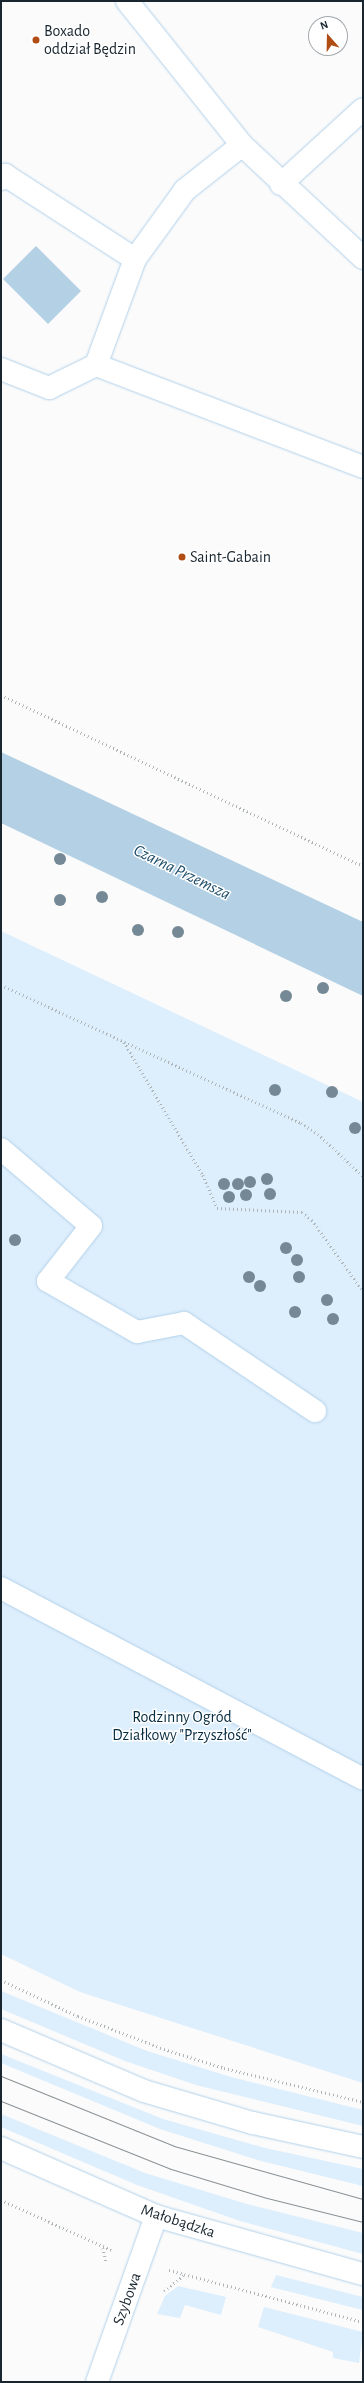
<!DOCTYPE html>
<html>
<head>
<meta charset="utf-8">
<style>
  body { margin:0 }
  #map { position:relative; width:364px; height:2383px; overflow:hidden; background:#fbfbfb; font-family:"Alegreya Sans",sans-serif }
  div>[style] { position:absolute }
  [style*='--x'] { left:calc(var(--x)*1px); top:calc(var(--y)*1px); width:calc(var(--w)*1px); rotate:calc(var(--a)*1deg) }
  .green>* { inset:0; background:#ddeefc }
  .water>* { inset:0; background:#b3d0e5 }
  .path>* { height:2.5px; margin-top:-1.25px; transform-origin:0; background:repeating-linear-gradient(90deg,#afb4b7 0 1px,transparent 0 4px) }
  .roads { filter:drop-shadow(0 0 1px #b1d1ea) drop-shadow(0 0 1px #b1d1ea) }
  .minor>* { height:22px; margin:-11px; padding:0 11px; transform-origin:11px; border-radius:11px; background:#fff }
  .tram>* { height:1px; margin:-0.5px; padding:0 0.5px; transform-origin:0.5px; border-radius:0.5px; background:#8b9195 }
  .trees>* { width:12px; height:12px; margin:-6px; border-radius:50%; background:#748995 }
  .dots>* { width:11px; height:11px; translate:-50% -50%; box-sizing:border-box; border:2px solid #fff; border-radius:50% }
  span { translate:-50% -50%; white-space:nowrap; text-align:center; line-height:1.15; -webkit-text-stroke:3px #fff; paint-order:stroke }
  .poi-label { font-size:16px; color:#19262f }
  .left { translate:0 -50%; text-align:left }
  .park-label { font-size:16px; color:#062c42 }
  .street-label { font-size:16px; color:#19262f }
  .water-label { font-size:17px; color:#1c4c6a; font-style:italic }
  .frame { position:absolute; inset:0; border:2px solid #19262f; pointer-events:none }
  .north { position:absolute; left:308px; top:16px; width:40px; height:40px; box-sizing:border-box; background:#fff; border:1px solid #a3a8ac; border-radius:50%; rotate:340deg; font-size:11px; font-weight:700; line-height:16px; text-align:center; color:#19262f }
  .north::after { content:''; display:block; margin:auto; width:14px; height:18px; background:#b04d14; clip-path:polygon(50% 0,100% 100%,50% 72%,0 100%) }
</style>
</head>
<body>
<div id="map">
  <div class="green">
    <i style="clip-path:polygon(1px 931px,363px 1102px,363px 2083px,80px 1992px,1px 1954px)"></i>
    <i style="clip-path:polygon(1px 1991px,147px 2051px,231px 2077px,363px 2110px,363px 2126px,196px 2085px,125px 2061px,1px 2009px)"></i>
    <i style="clip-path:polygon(1px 2054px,163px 2119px,265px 2148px,363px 2169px,363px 2186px,261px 2161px,160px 2129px,1px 2063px)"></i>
    <i style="clip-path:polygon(1px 2114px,145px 2173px,247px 2204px,363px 2233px,363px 2254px,240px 2221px,137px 2185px,1px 2127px)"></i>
    <i style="clip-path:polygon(276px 2275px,363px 2297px,363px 2310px,271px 2287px)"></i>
    <i style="clip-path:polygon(178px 2286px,226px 2297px,221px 2315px,185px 2305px,180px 2318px,157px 2314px,165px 2296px)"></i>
    <i style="clip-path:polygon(264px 2307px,363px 2332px,359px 2363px,333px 2358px,333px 2352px,258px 2327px)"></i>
  </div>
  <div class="water">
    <i style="clip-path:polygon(36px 246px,81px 291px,48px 324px,3px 279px)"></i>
    <i style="clip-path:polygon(1px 752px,363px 922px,363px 996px,1px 823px)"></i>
  </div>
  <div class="path">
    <i style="--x:1;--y:695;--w:400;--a:25.3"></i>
    <i style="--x:1;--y:985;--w:330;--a:24.7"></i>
    <i style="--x:301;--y:1123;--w:20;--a:33"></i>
    <i style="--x:318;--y:1134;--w:62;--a:43"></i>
    <i style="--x:124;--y:1042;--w:155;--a:59.3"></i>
    <i style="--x:203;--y:1175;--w:36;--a:67"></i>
    <i style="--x:217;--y:1208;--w:85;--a:2.7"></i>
    <i style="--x:302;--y:1212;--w:13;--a:39"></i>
    <i style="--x:312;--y:1220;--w:87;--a:54.3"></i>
    <i style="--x:1;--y:1980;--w:85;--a:25.1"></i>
    <i style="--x:78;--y:2016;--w:92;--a:21"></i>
    <i style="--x:164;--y:2049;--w:63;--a:17.6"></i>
    <i style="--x:224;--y:2068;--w:143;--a:13.7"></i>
    <i style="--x:1;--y:2200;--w:121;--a:24.4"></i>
    <i style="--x:103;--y:2248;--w:13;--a:77"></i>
    <i style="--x:169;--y:2270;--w:201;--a:15"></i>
    <i style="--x:164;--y:2291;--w:26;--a:-39"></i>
  </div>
  <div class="roads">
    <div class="minor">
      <i style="--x:127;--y:1;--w:184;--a:51.4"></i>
      <i style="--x:242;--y:145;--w:166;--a:43"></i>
      <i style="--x:242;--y:145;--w:73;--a:141.7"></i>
      <i style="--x:185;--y:190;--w:85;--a:125.9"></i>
      <i style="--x:135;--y:259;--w:113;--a:110.2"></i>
      <i style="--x:96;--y:365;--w:286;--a:20.9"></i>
      <i style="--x:1;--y:179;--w:6;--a:-45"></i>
      <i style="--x:5;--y:175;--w:155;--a:32.9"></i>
      <i style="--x:281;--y:184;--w:111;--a:-42.4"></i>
      <i style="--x:1;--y:369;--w:52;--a:21.6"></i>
      <i style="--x:49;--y:388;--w:52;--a:-26.1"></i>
      <i style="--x:1;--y:1149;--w:118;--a:40.5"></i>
      <i style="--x:91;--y:1226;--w:70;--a:128"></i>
      <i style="--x:48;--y:1281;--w:103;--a:29.8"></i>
      <i style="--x:137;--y:1332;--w:48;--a:-10.8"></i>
      <i style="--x:184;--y:1323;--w:158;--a:33.9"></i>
      <i style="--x:1;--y:1588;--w:409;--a:27.8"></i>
      <i style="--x:1;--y:2030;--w:155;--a:23.1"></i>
      <i style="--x:144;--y:2091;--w:114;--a:16.4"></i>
      <i style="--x:253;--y:2123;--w:113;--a:12.3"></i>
      <i style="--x:1;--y:2148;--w:169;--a:23.7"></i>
      <i style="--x:156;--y:2216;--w:215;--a:15.7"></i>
      <i style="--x:97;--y:2382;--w:176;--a:-70.4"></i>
    </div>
  </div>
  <div class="tram">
    <i style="--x:1;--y:2076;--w:187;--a:22"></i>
    <i style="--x:174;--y:2146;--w:196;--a:15.7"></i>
    <i style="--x:1;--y:2101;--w:183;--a:21.8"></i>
    <i style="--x:171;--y:2169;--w:100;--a:16.8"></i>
    <i style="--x:267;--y:2198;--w:99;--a:14"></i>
  </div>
  <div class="trees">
    <i style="left:60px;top:859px"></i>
    <i style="left:102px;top:897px"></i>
    <i style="left:60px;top:900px"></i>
    <i style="left:138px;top:930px"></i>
    <i style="left:178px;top:932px"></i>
    <i style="left:323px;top:988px"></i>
    <i style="left:286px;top:996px"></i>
    <i style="left:275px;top:1090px"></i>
    <i style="left:332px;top:1092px"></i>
    <i style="left:355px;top:1128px"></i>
    <i style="left:267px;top:1179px"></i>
    <i style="left:250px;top:1182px"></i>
    <i style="left:224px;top:1184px"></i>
    <i style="left:238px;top:1184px"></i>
    <i style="left:270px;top:1194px"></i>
    <i style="left:246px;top:1195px"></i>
    <i style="left:229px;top:1197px"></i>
    <i style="left:15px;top:1240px"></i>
    <i style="left:286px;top:1248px"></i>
    <i style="left:297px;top:1260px"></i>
    <i style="left:249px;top:1277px"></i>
    <i style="left:299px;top:1277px"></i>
    <i style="left:260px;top:1286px"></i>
    <i style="left:327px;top:1300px"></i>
    <i style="left:295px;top:1312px"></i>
    <i style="left:333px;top:1319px"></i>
  </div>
  <div class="dots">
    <i style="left:36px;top:40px;background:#b04d14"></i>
    <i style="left:182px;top:557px;background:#b04d14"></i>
  </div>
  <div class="poi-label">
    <span class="left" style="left:44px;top:40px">Boxado<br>oddział Będzin</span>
    <span class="left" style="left:190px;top:557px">Saint-Gabain</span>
  </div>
  <div class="park-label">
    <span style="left:182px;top:1726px">Rodzinny Ogród<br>Działkowy "Przyszłość"</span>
  </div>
  <div class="street-label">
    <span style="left:178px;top:2221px;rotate:18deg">Małobądzka</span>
    <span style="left:127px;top:2299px;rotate:-70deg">Szybowa</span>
  </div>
  <div class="water-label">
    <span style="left:182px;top:872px;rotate:26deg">Czarna Przemsza</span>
  </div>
  <div class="frame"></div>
  <div class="north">N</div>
</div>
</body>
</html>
